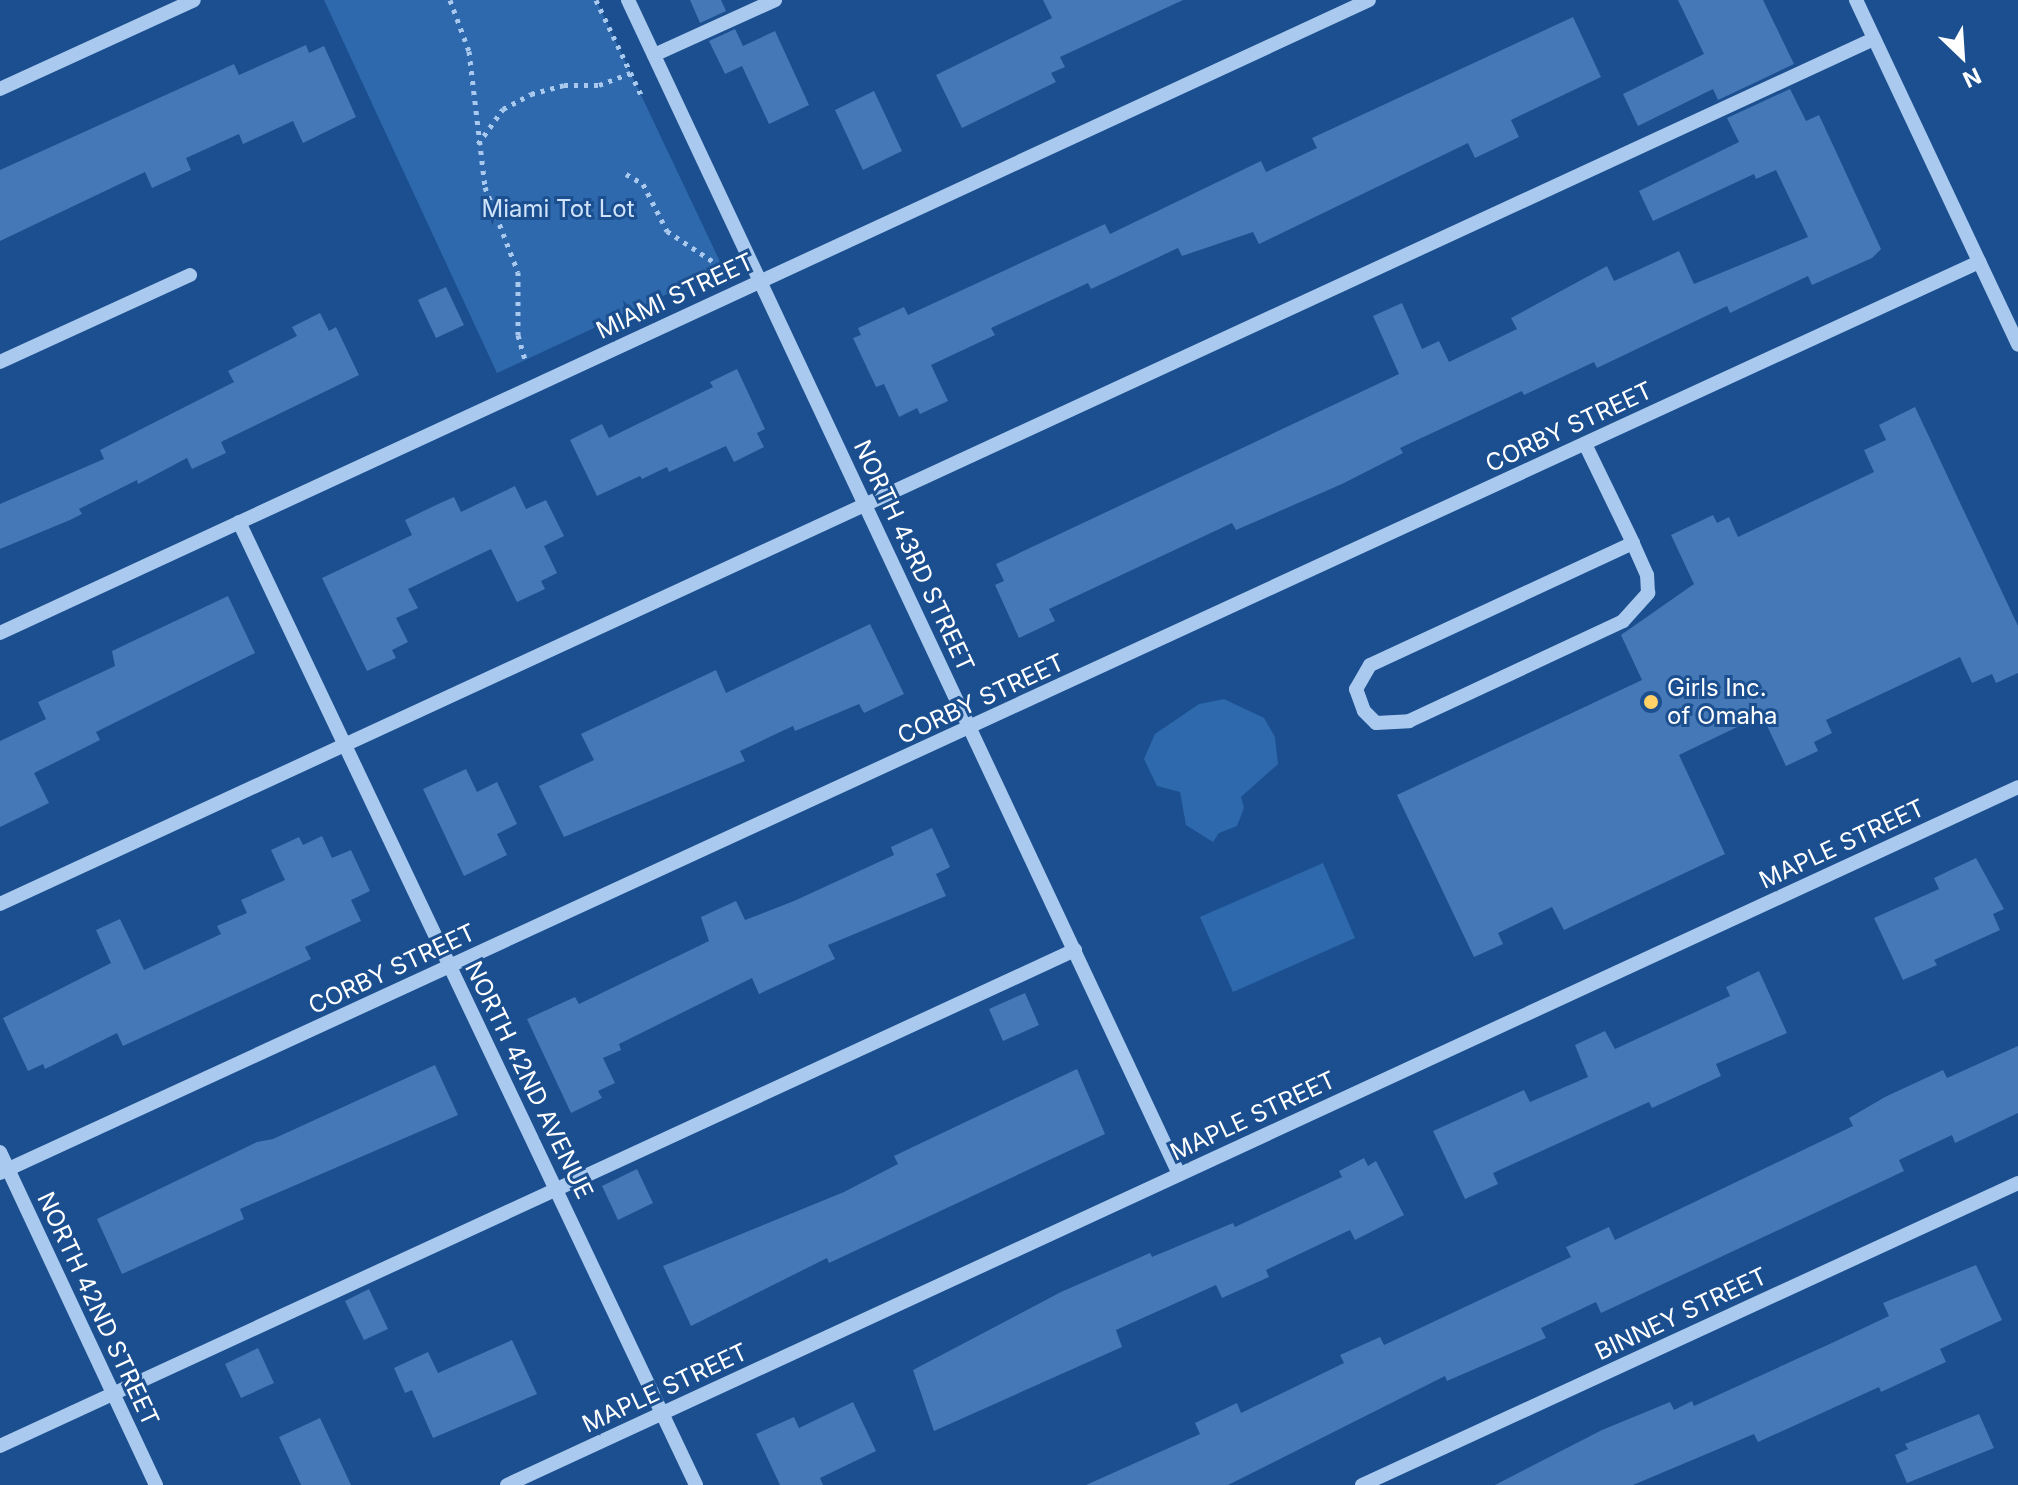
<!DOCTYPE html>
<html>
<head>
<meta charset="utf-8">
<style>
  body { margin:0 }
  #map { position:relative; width:2018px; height:1485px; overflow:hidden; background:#1b4f8f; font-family:Inter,sans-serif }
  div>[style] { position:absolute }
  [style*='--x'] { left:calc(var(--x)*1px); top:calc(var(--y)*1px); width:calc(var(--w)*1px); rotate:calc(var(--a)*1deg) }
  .green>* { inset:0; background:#2e69ad }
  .building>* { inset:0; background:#4478b7 }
  .path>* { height:5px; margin-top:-2.5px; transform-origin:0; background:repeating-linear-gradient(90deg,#a9c9ee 0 4px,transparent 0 10px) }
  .minor>* { height:14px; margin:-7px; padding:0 7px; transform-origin:7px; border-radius:7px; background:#a9c9ee }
  .dots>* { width:22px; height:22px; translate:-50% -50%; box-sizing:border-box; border:4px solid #1b4f8f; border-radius:50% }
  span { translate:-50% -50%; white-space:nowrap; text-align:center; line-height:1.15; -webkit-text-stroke:6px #1b4f8f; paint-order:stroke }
  .park-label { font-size:24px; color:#cfe3fa }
  .street-label { font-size:24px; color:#fff }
  .poi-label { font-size:24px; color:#fff }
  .left { translate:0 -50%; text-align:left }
  .north { position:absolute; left:1922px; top:16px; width:80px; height:80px; -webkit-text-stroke:6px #1b4f8f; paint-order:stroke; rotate:155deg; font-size:22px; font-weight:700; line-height:32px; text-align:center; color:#fff }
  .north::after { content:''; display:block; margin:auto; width:28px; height:36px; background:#fff; clip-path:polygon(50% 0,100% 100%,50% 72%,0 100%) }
</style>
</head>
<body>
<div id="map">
  <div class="green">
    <i style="clip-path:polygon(324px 0,596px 0,723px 268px,497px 373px)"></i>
    <i style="clip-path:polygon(1224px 699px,1264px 718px,1275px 737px,1278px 764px,1241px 797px,1244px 808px,1237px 826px,1219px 833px,1213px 842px,1186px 825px,1180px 792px,1157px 786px,1144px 759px,1155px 734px,1199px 704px)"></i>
    <i style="clip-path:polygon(1323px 863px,1355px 938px,1233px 992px,1200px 917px)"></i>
  </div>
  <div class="building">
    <i style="clip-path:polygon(690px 0,721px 0,726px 11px,700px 23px)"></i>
    <i style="clip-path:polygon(1043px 0,1183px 0,1060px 57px,1065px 67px,1051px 73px,1056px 82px,962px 128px,936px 75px,1052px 18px)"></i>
    <i style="clip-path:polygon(1678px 0,1763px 0,1794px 64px,1718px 100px,1713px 89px,1638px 126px,1623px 94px,1704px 54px)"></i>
    <i style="clip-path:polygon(1573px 17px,1601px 77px,1511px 120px,1519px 137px,1475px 158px,1468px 143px,1259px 244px,1253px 232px,1182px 256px,1178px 248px,1091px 289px,1088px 283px,991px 328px,995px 335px,931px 365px,948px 401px,920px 414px,917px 408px,899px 417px,884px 384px,876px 387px,853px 338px,861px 335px,858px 328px,904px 307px,908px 315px,1105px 224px,1110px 234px,1261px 161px,1266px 172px,1317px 148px,1312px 138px)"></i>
    <i style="clip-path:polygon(735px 29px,743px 46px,775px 31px,809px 105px,769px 124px,742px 66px,725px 74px,709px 41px)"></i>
    <i style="clip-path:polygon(306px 45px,309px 53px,324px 46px,356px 117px,303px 143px,293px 121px,243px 144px,239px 134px,186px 158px,191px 170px,152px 188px,145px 172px,0 241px,0 170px,234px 64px,239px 75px)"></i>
    <i style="clip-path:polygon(1790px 89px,1806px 121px,1819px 115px,1881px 249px,1872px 258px,1812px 285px,1808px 276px,1730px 313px,1727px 306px,1597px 368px,1594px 362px,1524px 395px,1522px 391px,1400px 448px,1403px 453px,1342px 484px,1236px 530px,1232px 523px,1049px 609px,1055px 621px,1019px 638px,995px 585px,1004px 581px,996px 564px,1399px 374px,1373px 316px,1402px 303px,1422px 349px,1439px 341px,1449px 362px,1517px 329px,1511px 318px,1607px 266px,1614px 281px,1679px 251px,1694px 284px,1808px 237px,1776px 170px,1756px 179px,1754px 174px,1653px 221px,1639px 191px,1739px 142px,1727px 118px)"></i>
    <i style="clip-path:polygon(874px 91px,902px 151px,863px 170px,835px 110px)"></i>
    <i style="clip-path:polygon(446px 287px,464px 325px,436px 338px,418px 300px)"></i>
    <i style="clip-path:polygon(320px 313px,329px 331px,336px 327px,359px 375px,221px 442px,226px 453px,192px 469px,187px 458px,138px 484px,137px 480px,79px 509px,82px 514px,70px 520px,0 549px,0 504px,104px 459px,100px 450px,234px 382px,228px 371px,297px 336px,292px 327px)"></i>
    <i style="clip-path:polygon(737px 369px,765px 429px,757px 433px,764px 447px,734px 462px,726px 446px,669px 472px,667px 467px,642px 479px,640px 476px,597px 496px,570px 440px,602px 424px,609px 438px,713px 387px,710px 382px)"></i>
    <i style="clip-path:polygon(1915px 407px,2018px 626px,2018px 673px,1996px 683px,1992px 674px,1972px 683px,1960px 657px,1826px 720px,1832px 733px,1814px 742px,1818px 751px,1786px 766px,1762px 715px,1679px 755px,1725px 854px,1564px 930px,1552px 907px,1498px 933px,1503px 944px,1474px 957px,1397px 795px,1642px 680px,1621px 635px,1694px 584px,1671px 535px,1713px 515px,1717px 523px,1729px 517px,1738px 537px,1874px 472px,1864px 450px,1886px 440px,1879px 425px)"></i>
    <i style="clip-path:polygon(515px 486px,526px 509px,546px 500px,564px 536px,544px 546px,557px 573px,541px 581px,545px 589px,517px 602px,491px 549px,408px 589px,418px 608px,396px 618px,408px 642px,392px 650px,396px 658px,367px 671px,322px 578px,412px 535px,405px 520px,436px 505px,454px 497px,461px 512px)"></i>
    <i style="clip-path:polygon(228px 596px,255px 653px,96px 732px,100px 740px,34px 773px,49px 803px,0 827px,0 741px,46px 719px,38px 702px,115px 666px,112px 651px)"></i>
    <i style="clip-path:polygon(870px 624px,904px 694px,864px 713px,859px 704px,795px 731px,793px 726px,740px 751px,745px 761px,564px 837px,539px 786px,594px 760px,581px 734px,716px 670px,726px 693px)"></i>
    <i style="clip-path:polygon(466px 769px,477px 792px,497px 782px,517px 824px,497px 834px,507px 855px,464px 876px,423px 789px)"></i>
    <i style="clip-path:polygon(932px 828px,950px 867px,936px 874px,946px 896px,828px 945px,835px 959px,759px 994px,752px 978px,619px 1044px,621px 1050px,603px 1058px,615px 1083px,598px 1091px,602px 1098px,571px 1113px,527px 1019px,575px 997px,579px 1004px,709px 941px,701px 917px,736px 901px,745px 920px,794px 901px,894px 855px,891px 847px)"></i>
    <i style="clip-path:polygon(322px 836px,332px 858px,351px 850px,370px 891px,351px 900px,361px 921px,305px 947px,311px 959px,123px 1046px,117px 1033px,45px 1069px,43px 1064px,28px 1071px,3px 1018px,111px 963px,96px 930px,120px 919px,144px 970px,221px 934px,217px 926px,247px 913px,241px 900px,285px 880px,271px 850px,299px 837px,303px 845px)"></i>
    <i style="clip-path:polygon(1976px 858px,2004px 909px,1993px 914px,2000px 930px,1934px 960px,1937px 965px,1903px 980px,1874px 918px,1939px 889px,1934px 878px)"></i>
    <i style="clip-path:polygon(1759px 971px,1787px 1033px,1716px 1064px,1721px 1076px,1652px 1108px,1649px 1102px,1493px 1173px,1498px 1184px,1465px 1199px,1433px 1131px,1524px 1090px,1530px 1102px,1588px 1077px,1575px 1045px,1605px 1031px,1615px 1049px,1730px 996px,1726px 987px)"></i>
    <i style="clip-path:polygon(1025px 993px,1039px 1025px,1003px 1041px,989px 1009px)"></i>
    <i style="clip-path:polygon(2018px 1046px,2018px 1113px,1955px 1143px,1952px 1135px,1899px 1160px,1904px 1171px,1851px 1196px,1601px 1313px,1596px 1302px,1541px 1328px,1546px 1338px,1447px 1381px,1445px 1376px,1228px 1485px,1086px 1485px,1200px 1434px,1195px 1423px,1237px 1403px,1241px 1413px,1344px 1363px,1340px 1355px,1380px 1337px,1384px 1345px,1571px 1257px,1566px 1247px,1609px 1227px,1615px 1240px,1853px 1126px,1849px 1118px,1885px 1097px,1943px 1070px,1947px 1078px)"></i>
    <i style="clip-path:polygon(435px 1065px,458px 1115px,240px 1209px,244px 1219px,122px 1274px,97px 1219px,257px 1142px,273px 1139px)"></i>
    <i style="clip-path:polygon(1077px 1069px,1105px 1134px,829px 1263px,827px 1258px,691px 1326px,663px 1266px,844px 1192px,898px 1164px,894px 1156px)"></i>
    <i style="clip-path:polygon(1364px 1158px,1368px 1166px,1376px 1161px,1404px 1215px,1355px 1240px,1350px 1230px,1266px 1270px,1269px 1277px,1222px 1298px,1216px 1285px,1116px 1330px,1122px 1347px,934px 1431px,913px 1370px,1061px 1292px,1150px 1253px,1152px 1257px,1233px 1223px,1235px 1227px,1342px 1177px,1339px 1171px)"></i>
    <i style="clip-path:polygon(637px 1169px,653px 1203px,618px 1220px,602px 1186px)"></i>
    <i style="clip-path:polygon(1976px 1265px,2002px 1320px,1940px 1349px,1946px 1362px,1881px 1392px,1879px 1387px,1758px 1442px,1754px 1434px,1633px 1485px,1495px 1485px,1602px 1430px,1670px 1402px,1674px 1410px,1692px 1401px,1694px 1406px,1834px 1342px,1889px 1316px,1883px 1303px)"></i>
    <i style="clip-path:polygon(369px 1289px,388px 1329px,364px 1340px,345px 1301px)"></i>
    <i style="clip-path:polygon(512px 1340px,537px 1394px,433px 1438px,412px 1390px,405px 1393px,394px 1368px,428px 1352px,438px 1373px)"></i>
    <i style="clip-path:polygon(258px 1348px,274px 1383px,241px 1398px,225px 1364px)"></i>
    <i style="clip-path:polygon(853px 1402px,876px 1451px,820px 1478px,823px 1485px,780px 1485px,756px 1434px,794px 1417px,799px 1428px)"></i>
    <i style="clip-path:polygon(1979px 1414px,1994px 1448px,1907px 1483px,1895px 1455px,1908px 1449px,1905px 1444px)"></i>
    <i style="clip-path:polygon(320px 1418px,351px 1485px,301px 1485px,279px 1437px)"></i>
  </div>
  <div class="path">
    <i style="--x:450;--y:0;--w:54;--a:69.6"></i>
    <i style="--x:469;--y:51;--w:137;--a:83.3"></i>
    <i style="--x:485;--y:187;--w:91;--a:68.8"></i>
    <i style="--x:518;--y:272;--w:63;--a:90"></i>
    <i style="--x:518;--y:335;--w:29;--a:74"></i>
    <i style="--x:596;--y:0;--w:107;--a:64.6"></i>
    <i style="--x:478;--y:144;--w:43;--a:-54.5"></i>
    <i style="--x:503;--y:109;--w:32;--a:-28"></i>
    <i style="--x:531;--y:94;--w:34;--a:-15"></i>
    <i style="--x:564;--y:85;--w:35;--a:0"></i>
    <i style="--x:599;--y:85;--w:34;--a:-21"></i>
    <i style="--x:626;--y:174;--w:20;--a:30"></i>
    <i style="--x:643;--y:184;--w:53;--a:62.9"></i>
    <i style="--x:667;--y:231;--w:67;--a:33.5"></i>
  </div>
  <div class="minor">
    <i style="--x:628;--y:0;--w:1297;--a:64.86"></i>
    <i style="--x:1856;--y:0;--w:381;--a:64.8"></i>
    <i style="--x:654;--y:55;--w:133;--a:-24.4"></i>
    <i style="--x:0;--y:89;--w:213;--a:-24.6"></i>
    <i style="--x:0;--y:362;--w:209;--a:-24.6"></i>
    <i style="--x:1585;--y:444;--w:110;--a:64.1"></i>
    <i style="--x:1633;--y:543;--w:290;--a:155.1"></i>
    <i style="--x:1370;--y:665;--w:28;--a:120"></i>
    <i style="--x:1356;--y:689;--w:23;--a:70"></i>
    <i style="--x:1364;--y:711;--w:17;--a:45"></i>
    <i style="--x:1376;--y:723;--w:33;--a:-3"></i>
    <i style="--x:1409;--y:721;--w:236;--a:-25"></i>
    <i style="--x:1623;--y:621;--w:38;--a:-48"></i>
    <i style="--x:1648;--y:593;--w:18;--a:-93"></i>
    <i style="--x:1647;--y:575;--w:35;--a:-114"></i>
    <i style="--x:239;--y:522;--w:1066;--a:64.61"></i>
    <i style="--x:0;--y:633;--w:1508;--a:-24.81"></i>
    <i style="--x:0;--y:904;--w:2064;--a:-24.78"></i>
    <i style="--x:0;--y:1152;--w:368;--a:64.9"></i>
    <i style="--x:0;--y:1173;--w:2179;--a:-24.72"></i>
    <i style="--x:0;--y:1446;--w:1184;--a:-24.77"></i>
    <i style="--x:507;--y:1485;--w:1664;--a:-24.79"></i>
    <i style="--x:1362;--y:1485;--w:722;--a:-24.72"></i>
  </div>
  <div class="dots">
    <i style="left:1651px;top:702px;background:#ffd166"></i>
  </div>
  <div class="park-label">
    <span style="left:558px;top:209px">Miami Tot Lot</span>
  </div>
  <div class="street-label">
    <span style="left:675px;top:296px;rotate:-25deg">MIAMI STREET</span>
    <span style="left:1569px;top:427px;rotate:-25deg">CORBY STREET</span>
    <span style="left:914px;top:556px;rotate:65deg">NORTH 43RD STREET</span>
    <span style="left:981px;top:699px;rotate:-25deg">CORBY STREET</span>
    <span style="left:1842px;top:844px;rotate:-25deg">MAPLE STREET</span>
    <span style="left:392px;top:969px;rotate:-25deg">CORBY STREET</span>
    <span style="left:529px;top:1080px;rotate:64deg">NORTH 42ND AVENUE</span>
    <span style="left:1253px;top:1116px;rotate:-25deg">MAPLE STREET</span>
    <span style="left:98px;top:1309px;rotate:65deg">NORTH 42ND STREET</span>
    <span style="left:1681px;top:1314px;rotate:-25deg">BINNEY STREET</span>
    <span style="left:665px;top:1388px;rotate:-25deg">MAPLE STREET</span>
  </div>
  <div class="poi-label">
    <span class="left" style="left:1667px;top:702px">Girls Inc.<br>of Omaha</span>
  </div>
  <div class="north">N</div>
</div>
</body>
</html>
